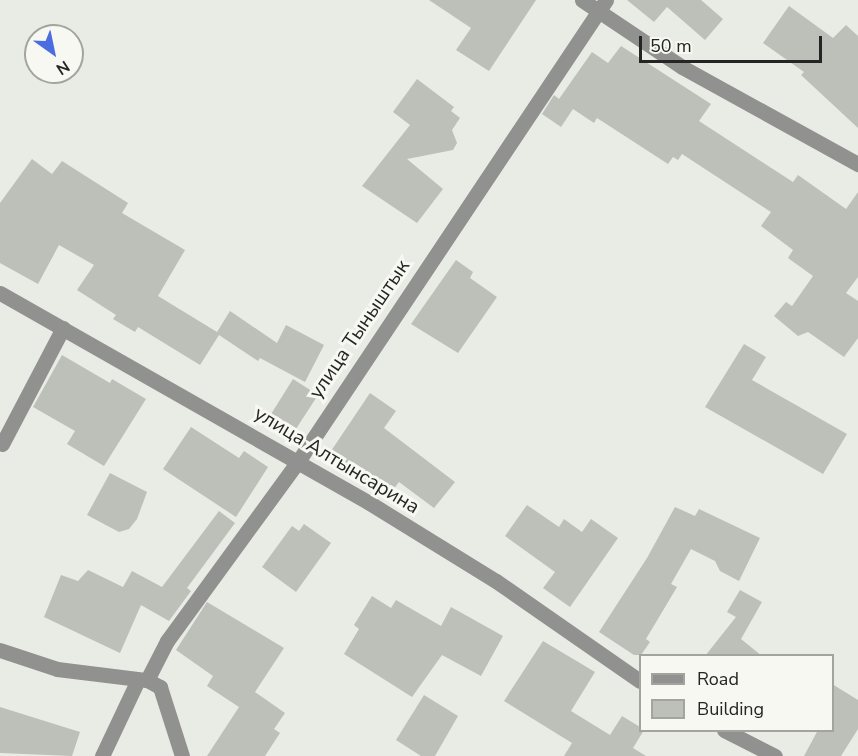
<!DOCTYPE html>
<html>
<head>
<meta charset="utf-8">
<style>
  body { margin:0 }
  #map { position:relative; width:858px; height:756px; overflow:hidden; background:#e9ebe5; font-family:"Nunito Sans",sans-serif }
  div>[style] { position:absolute }
  [style*='--x'] { left:calc(var(--x)*1px); top:calc(var(--y)*1px); width:calc(var(--w)*1px); rotate:calc(var(--a)*1deg) }
  .building>* { inset:0; background:#bdbfb9 }
  .minor>* { height:15px; margin:-7.5px; padding:0 7.5px; transform-origin:7.5px; border-radius:7.5px; background:#919290 }
  span { translate:-50% -50%; white-space:nowrap; text-align:center; line-height:1.15; -webkit-text-stroke:6px #f7f8f2; paint-order:stroke }
  .street-label { font-size:20px; color:#252523 }
  .legend { position:absolute; left:639px; top:654px; width:195px; height:78px; box-sizing:border-box; background:#f7f8f2; border:2px solid #a3a49f; margin:0; padding:8px 10px; list-style:none; font-size:18px; color:#252523 }
  .legend li { display:flex; align-items:center; gap:12px; height:30px }
  .legend b { width:30px; border:2px solid #a3a49f }
  .north { position:absolute; left:24px; top:24px; width:60px; height:60px; box-sizing:border-box; background:#f7f8f2; border:2px solid #a3a49f; border-radius:50%; rotate:147deg; font-size:16px; font-weight:700; line-height:24px; text-align:center; color:#252523 }
  .north::after { content:''; display:block; margin:auto; width:21px; height:27px; background:#4a6de1; clip-path:polygon(50% 0,100% 100%,50% 72%,0 100%) }
  .scale { position:absolute; left:639px; top:36px; width:183px; height:27px; box-sizing:border-box; border:3px solid #252523; border-top:0; padding-left:8px; font-size:18px; line-height:21px; white-space:nowrap; color:#252523; -webkit-text-stroke:4px #f7f8f2; paint-order:stroke }
</style>
</head>
<body>
<div id="map">
  <div class="building">
    <i style="clip-path:polygon(429px 0,536px 0,489px 71px,456px 50px,471px 28px)"></i>
    <i style="clip-path:polygon(627px 0,701px 0,723px 19px,705px 40px,667px 7px,654px 22px)"></i>
    <i style="clip-path:polygon(789px 6px,833px 38px,846px 25px,858px 36px,858px 128px,801px 75px,804px 72px,763px 43px)"></i>
    <i style="clip-path:polygon(621px 46px,711px 104px,699px 121px,793px 182px,798px 175px,846px 209px,858px 192px,858px 277px,846px 293px,858px 301px,858px 338px,844px 357px,808px 332px,798px 336px,774px 316px,786px 302px,792px 306px,813px 276px,788px 258px,793px 250px,761px 226px,771px 212px,682px 154px,678px 160px,673px 157px,668px 164px,597px 118px,594px 123px,573px 109px,561px 127px,542px 114px,554px 95px,559px 99px,592px 52px,608px 63px)"></i>
    <i style="clip-path:polygon(417px 79px,454px 107px,451px 111px,460px 118px,452px 130px,457px 143px,453px 150px,407px 159px,443px 189px,417px 223px,362px 186px,410px 125px,393px 112px)"></i>
    <i style="clip-path:polygon(32px 159px,52px 174px,62px 161px,128px 203px,122px 213px,185px 250px,158px 296px,217px 332px,230px 311px,277px 343px,286px 325px,324px 345px,305px 382px,260px 358px,258px 361px,219px 335px,200px 365px,138px 327px,135px 332px,113px 319px,116px 315px,77px 290px,94px 265px,59px 245px,38px 284px,0 263px,0 203px)"></i>
    <i style="clip-path:polygon(456px 260px,473px 272px,470px 278px,497px 297px,458px 353px,411px 324px)"></i>
    <i style="clip-path:polygon(744px 344px,766px 357px,752px 380px,847px 434px,823px 474px,705px 407px)"></i>
    <i style="clip-path:polygon(62px 355px,110px 383px,112px 379px,146px 399px,104px 466px,67px 444px,75px 431px,33px 407px)"></i>
    <i style="clip-path:polygon(293px 379px,318px 395px,292px 435px,268px 419px)"></i>
    <i style="clip-path:polygon(370px 393px,396px 411px,384px 428px,455px 482px,434px 508px,399px 482px,387px 498px,329px 454px)"></i>
    <i style="clip-path:polygon(191px 427px,239px 458px,244px 451px,268px 467px,236px 517px,163px 469px)"></i>
    <i style="clip-path:polygon(110px 473px,147px 492px,137px 519px,129px 529px,119px 532px,87px 515px)"></i>
    <i style="clip-path:polygon(527px 505px,559px 527px,564px 519px,582px 532px,591px 519px,618px 538px,570px 607px,543px 588px,555px 572px,505px 536px)"></i>
    <i style="clip-path:polygon(675px 507px,695px 516px,699px 509px,760px 538px,739px 581px,720px 571px,715px 561px,691px 549px,671px 584px,677px 587px,646px 639px,650px 642px,641px 655px,634px 655px,599px 632px,647px 558px)"></i>
    <i style="clip-path:polygon(219px 511px,235px 523px,187px 588px,191px 591px,169px 621px,141px 605px,120px 653px,44px 617px,61px 575px,78px 581px,88px 570px,123px 587px,132px 571px,162px 587px)"></i>
    <i style="clip-path:polygon(304px 524px,331px 543px,296px 592px,262px 567px,292px 526px,299px 531px)"></i>
    <i style="clip-path:polygon(740px 590px,762px 602px,741px 639px,762px 656px,705px 656px,736px 617px,727px 612px)"></i>
    <i style="clip-path:polygon(372px 596px,391px 608px,396px 600px,441px 626px,451px 607px,503px 636px,481px 676px,442px 655px,412px 697px,344px 654px,359px 629px,354px 625px)"></i>
    <i style="clip-path:polygon(207px 602px,284px 648px,255px 692px,285px 713px,274px 729px,280px 733px,265px 756px,207px 756px,239px 707px,207px 686px,213px 676px,176px 650px)"></i>
    <i style="clip-path:polygon(543px 641px,595px 672px,571px 711px,610px 735px,622px 716px,640px 727px,644px 730px,633px 748px,646px 756px,564px 756px,572px 743px,504px 701px)"></i>
    <i style="clip-path:polygon(832px 684px,858px 700px,858px 729px,841px 756px,804px 756px,818px 730px,832px 730px)"></i>
    <i style="clip-path:polygon(424px 695px,458px 716px,435px 756px,421px 756px,396px 740px)"></i>
    <i style="clip-path:polygon(0 707px,80px 732px,72px 756px,0 753px)"></i>
  </div>
  <div class="minor">
    <i style="--x:582;--y:0;--w:120;--a:33.8"></i>
    <i style="--x:682;--y:67;--w:201;--a:28.9"></i>
    <i style="--x:0;--y:293;--w:423;--a:29.6"></i>
    <i style="--x:368;--y:502;--w:150;--a:31.7"></i>
    <i style="--x:496;--y:581;--w:175;--a:34.8"></i>
    <i style="--x:2;--y:444;--w:131;--a:-62.3"></i>
    <i style="--x:0;--y:650;--w:60;--a:18.4"></i>
    <i style="--x:57;--y:669;--w:91;--a:7"></i>
    <i style="--x:147;--y:680;--w:15;--a:28"></i>
    <i style="--x:160;--y:687;--w:72;--a:72.3"></i>
    <i style="--x:147;--y:680;--w:44;--a:-62.9"></i>
    <i style="--x:167;--y:641;--w:224;--a:-53.9"></i>
    <i style="--x:299;--y:460;--w:553;--a:-56.28"></i>
    <i style="--x:724;--y:730;--w:57;--a:27"></i>
    <i style="--x:102;--y:756;--w:84;--a:-64.7"></i>
  </div>
  <div class="street-label">
    <span style="left:359px;top:329px;rotate:-56deg">улица Тыныштык</span>
    <span style="left:337px;top:460px;rotate:31deg">улица Алтынсарина</span>
  </div>
  <ul class="legend">
  <li><b style="height:8px;background:#919290"></b>Road</li>
  <li><b style="height:16px;background:#bdbfb9"></b>Building</li>
  </ul>
  <div class="north">N</div>
  <div class="scale">50 m</div>
</div>
</body>
</html>
